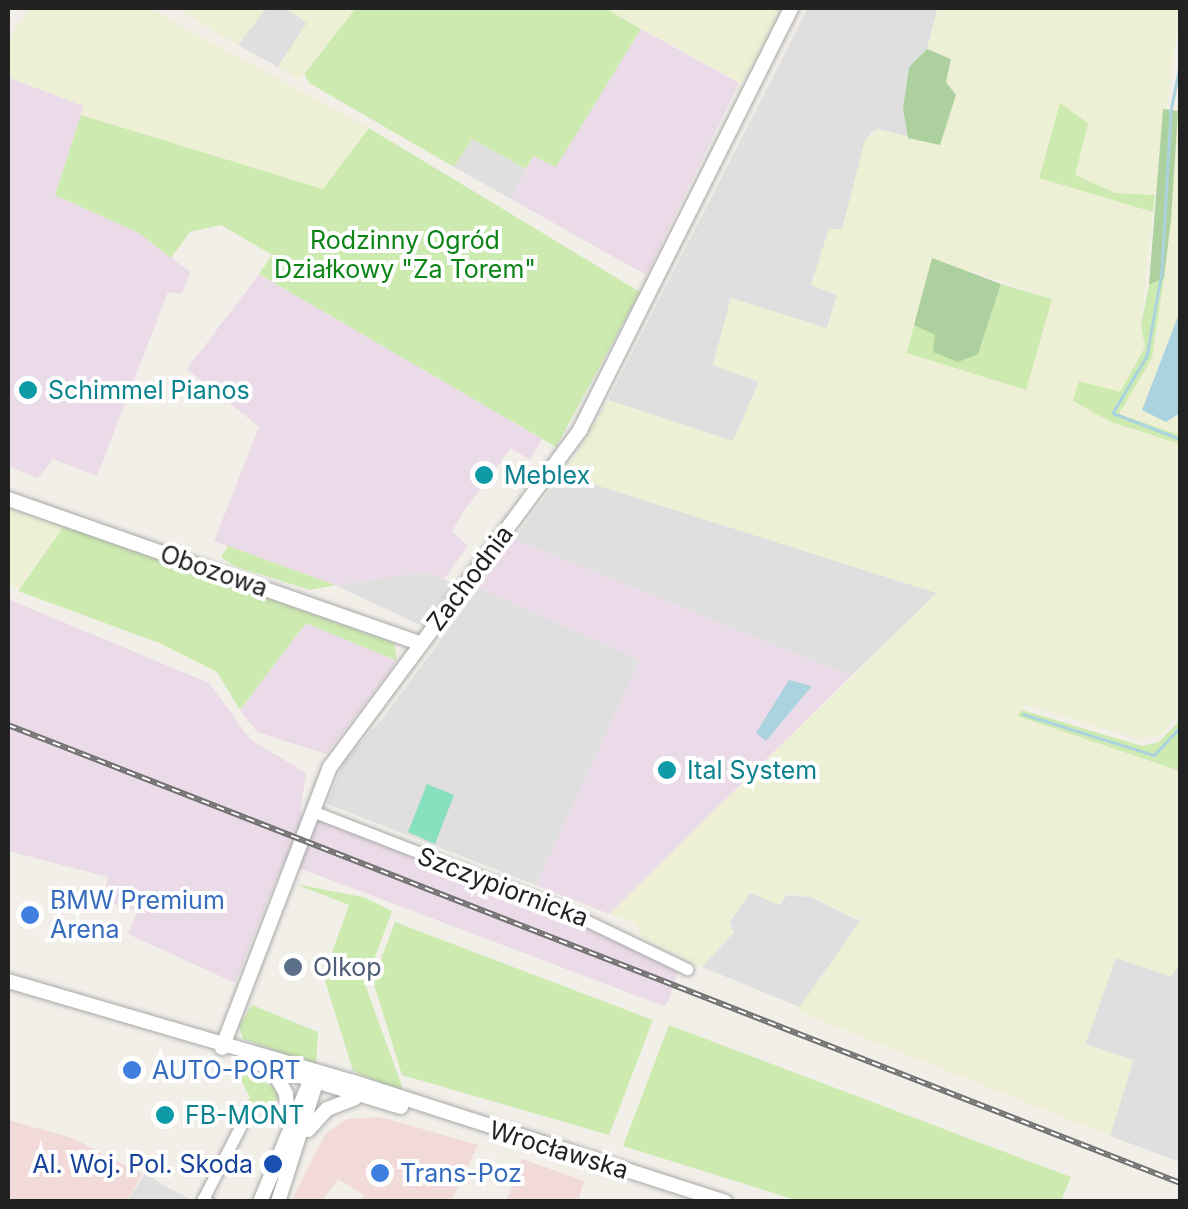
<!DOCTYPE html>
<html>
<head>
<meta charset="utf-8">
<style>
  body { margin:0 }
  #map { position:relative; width:1188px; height:1209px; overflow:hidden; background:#f2efe9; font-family:Inter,sans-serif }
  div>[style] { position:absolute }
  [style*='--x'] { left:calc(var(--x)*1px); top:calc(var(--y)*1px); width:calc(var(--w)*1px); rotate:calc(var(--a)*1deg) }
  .residential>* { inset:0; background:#e0dfdf }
  .commercial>* { inset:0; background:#f2dad9 }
  .industrial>* { inset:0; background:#ebdbe8 }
  .farmland>* { inset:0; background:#eef0d5 }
  .grass>* { inset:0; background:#cdebb0 }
  .forest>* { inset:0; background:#add19e }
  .pitch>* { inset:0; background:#88e0be }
  .water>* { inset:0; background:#aad3df }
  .stream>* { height:2.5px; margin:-1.25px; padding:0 1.25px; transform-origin:1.25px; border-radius:1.25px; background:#aad3df }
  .roads { filter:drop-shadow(0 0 2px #a9a9a9) drop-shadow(0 0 2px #a9a9a9) }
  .minor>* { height:11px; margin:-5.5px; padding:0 5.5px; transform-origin:5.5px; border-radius:5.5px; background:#fff }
  .tertiary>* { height:14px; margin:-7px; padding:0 7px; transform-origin:7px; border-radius:7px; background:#fff }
  .rail>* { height:6px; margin-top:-3px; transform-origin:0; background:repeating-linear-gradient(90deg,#fff 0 8px,#707070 0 16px); box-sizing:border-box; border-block:2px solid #707070 }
  .dots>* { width:28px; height:28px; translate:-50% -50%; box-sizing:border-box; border:5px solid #fff; border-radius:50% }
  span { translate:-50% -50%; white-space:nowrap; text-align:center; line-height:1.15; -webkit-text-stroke:8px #fff; paint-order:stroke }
  .park-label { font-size:25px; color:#0c8416 }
  .culture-label { font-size:25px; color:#0d838f }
  .left { translate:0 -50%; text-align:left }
  .street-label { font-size:25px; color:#222 }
  .shop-label { font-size:25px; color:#366cbe }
  .service-label { font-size:25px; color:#4e5e75 }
  .transit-label { font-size:25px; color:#164399 }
  .right { translate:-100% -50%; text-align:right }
  .frame { position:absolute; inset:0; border:10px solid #222; pointer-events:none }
</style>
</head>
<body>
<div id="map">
  <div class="residential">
    <i style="clip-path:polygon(266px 8px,285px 8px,307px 23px,278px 67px,238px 45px)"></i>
    <i style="clip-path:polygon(808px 8px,938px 8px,927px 49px,909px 67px,903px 109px,908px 138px,877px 129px,871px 133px,842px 229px,829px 230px,811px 285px,838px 295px,827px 329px,731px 299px,713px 365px,759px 381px,733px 441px,608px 400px)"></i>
    <i style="clip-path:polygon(472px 139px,526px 169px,511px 199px,454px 167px)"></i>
    <i style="clip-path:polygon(562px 474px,937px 593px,851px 676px,514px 539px)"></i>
    <i style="clip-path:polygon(426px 572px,456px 584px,424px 627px,335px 585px)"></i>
    <i style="clip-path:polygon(479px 588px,640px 660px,536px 885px,327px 804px,344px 761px,383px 718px)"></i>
    <i style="clip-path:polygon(750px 893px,811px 897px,857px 919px,868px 918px,800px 1007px,702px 967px,734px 932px,729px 922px)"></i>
    <i style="clip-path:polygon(1116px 958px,1170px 976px,1180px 964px,1180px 1162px,1110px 1136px,1133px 1061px,1085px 1044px)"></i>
    <i style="clip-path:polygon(146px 1171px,161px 1184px,196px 1202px,127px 1202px)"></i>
  </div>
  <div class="commercial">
    <i style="clip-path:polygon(381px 1117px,478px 1145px,451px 1201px,361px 1201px,364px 1195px,338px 1179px,322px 1201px,291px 1201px,326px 1133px,347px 1119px)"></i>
    <i style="clip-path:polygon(8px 1120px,72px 1138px,142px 1174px,127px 1201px,8px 1201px)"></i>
    <i style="clip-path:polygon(522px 1159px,584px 1181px,578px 1201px,506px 1202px)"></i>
  </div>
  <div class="industrial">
    <i style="clip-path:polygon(641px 29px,739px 83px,646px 275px,511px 199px,533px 156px,556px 166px)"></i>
    <i style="clip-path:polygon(8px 77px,84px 106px,55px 195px,139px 233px,190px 272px,182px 294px,168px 292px,97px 476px,53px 459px,38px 478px,8px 466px)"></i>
    <i style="clip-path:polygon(259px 274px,542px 439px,530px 460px,511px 448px,462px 514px,452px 531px,468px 546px,444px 579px,426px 572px,335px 585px,214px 541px,259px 427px,187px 369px)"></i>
    <i style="clip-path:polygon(514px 539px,851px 676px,609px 914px,536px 885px,640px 660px,479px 588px)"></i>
    <i style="clip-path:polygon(8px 599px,209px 683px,250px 739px,306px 773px,300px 813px,559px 912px,679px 967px,669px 1000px,664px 1006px,283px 862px,235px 983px,128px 934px,137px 911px,102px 900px,108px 877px,8px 851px)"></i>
    <i style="clip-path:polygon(306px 623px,397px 661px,326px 754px,257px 732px,240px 710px)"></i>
  </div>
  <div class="farmland">
    <i style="clip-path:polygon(30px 8px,148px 8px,369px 128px,323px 189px,81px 115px,83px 106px,8px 77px,8px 40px)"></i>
    <i style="clip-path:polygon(187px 8px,266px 8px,238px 45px,183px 13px)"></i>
    <i style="clip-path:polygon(285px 8px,356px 8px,299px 79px,278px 67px,307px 23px)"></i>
    <i style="clip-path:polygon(605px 8px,784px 8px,742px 84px)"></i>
    <i style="clip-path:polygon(evenodd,938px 8px,1180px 8px,1155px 195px,1115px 193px,1075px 175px,1078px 165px,1060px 104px,1039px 177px,1153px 212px,1141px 325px,1145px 347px,1119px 393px,1097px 386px,1073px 401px,1111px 422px,1180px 444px,1180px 711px,1163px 733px,1141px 740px,1026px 705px,1017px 716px,1180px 771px,1180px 964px,1171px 976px,1116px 958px,1085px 1044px,1133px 1060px,1110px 1136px,797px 1011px,864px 915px,857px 920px,811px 897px,788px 893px,780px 905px,750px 893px,729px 922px,734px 932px,702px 967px,642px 937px,635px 923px,609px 914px,937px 593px,564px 475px,608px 400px,733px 441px,759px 382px,713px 365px,731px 298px,827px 328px,837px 295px,811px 285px,829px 229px,842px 229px,865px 140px,877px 129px,940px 144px,956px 95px,946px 82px,951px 59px,927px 49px,938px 8px,968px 270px,1052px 299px,907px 353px,968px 270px)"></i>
    <i style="clip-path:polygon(1180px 93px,1180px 435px,1119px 415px,1154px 345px)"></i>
    <i style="clip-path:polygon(8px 506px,64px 526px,18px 588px,8px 586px)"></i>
  </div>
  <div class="grass">
    <i style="clip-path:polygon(356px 8px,605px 8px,641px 29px,556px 167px,533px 156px,526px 169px,472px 139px,454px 167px,309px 83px,304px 74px)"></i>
    <i style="clip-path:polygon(1060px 103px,1088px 123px,1075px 175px,1115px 193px,1155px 195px,1153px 212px,1039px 178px)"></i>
    <i style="clip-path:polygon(81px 115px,323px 189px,369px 128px,640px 292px,556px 447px,259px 274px,272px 255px,221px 225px,190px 232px,171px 258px,139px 233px,55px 195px)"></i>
    <i style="clip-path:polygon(1164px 278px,1152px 358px,1119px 414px,1180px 435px,1180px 444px,1111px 422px,1073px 401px,1079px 381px,1120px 392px,1145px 347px,1141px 325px,1149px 285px)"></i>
    <i style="clip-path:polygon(1001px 284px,1052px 299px,1026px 390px,907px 353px,914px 325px,978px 354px)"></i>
    <i style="clip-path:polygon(64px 526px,394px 643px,397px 661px,306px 623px,240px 710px,217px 672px,159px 643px,18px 591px)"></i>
    <i style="clip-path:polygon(228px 546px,335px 585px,310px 590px,234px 566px,221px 557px)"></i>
    <i style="clip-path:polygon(1022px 710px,1142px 746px,1159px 742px,1180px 720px,1180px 771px,1017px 716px)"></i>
    <i style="clip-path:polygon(295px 884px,363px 897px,392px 911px,365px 984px,404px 1092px,353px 1071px,323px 974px,337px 958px,331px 955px,349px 905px)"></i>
    <i style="clip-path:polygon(395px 922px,653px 1020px,609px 1135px,402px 1075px,373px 981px)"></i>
    <i style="clip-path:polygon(252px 1005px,318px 1032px,316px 1065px,243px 1039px,239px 1026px)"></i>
    <i style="clip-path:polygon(669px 1025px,1071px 1177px,1061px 1201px,799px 1201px,623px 1146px)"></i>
    <i style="clip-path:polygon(234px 1068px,274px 1087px,278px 1097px,272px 1115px,256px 1108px,247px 1124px,239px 1120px,250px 1097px)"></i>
  </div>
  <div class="forest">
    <i style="clip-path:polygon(927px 49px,951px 59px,946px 82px,956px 95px,940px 145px,908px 138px,903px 109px,909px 67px)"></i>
    <i style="clip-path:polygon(1163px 109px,1178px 111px,1171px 220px,1164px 278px,1149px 285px)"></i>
    <i style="clip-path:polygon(932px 258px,1001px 284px,978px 354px,958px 362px,933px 352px,935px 335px,914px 325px)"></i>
  </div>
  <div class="pitch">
    <i style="clip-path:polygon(427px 784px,454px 795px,435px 844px,408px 832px)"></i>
  </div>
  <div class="water">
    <i style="clip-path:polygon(1180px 311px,1180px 413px,1166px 422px,1142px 410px)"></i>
    <i style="clip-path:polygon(789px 680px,812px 686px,766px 741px,756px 733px)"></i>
  </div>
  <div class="stream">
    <i style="--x:1180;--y:66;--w:46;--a:101.3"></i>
    <i style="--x:1171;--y:111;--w:161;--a:93.2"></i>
    <i style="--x:1162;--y:272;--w:85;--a:100.1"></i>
    <i style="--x:1147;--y:356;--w:66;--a:120.8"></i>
    <i style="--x:1113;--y:413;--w:72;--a:21.2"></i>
    <i style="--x:1023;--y:714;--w:137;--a:17.4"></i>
    <i style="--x:1154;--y:755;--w:38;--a:-47"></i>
  </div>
  <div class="roads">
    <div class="minor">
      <i style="--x:315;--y:812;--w:256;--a:21.3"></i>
      <i style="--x:554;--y:905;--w:148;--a:25.7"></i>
      <i style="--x:208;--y:1202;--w:6;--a:-149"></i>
      <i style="--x:203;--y:1199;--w:85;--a:-62.8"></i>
    </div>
    <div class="tertiary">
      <i style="--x:8;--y:499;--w:438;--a:19.3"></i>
      <i style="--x:8;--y:981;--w:357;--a:16.3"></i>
      <i style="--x:351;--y:1081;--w:393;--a:17.9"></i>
      <i style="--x:222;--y:1048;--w:301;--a:-69"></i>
      <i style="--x:330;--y:767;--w:420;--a:-53.4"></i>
      <i style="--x:580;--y:430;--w:472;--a:-63.4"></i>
      <i style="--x:250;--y:1061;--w:158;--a:16.9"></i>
      <i style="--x:274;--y:1072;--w:25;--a:61"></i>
      <i style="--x:286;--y:1094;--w:23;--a:85"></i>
      <i style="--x:308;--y:1130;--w:28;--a:-48"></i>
      <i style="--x:327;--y:1109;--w:30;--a:-21"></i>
      <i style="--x:260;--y:1202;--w:133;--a:-67.5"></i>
      <i style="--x:278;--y:1202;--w:131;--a:-72.3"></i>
    </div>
  </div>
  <div class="rail">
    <i style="--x:8;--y:725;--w:1258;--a:21.34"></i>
  </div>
  <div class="dots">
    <i style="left:28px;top:390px;background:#0f9aa8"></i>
    <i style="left:484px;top:475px;background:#0f9aa8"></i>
    <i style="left:667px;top:770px;background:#0f9aa8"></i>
    <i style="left:30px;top:915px;background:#3f7fe0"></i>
    <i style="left:293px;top:967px;background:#5c6f8a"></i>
    <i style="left:132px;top:1070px;background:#3f7fe0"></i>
    <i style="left:165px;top:1115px;background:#0f9aa8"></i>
    <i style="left:273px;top:1164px;background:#1a4fb4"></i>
    <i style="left:380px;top:1173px;background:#3f7fe0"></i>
  </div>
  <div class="park-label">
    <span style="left:405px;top:255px">Rodzinny Ogród<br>Działkowy "Za Torem"</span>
  </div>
  <div class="culture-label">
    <span class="left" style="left:48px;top:390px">Schimmel Pianos</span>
    <span class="left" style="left:504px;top:475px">Meblex</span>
    <span class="left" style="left:687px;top:770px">Ital System</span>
    <span class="left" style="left:185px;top:1115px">FB-MONT</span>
  </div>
  <div class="street-label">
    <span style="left:214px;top:571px;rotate:19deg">Obozowa</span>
    <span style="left:470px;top:578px;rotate:-53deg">Zachodnia</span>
    <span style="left:503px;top:887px;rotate:21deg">Szczypiornicka</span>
    <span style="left:559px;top:1150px;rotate:17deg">Wrocławska</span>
  </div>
  <div class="shop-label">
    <span class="left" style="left:50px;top:915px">BMW Premium<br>Arena</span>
    <span class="left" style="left:152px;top:1070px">AUTO-PORT</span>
    <span class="left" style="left:400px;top:1173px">Trans-Poz</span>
  </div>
  <div class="service-label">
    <span class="left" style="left:313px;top:967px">Olkop</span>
  </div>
  <div class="transit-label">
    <span class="right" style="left:253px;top:1164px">Al. Woj. Pol. Skoda</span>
  </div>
  <div class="frame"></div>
</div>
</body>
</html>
